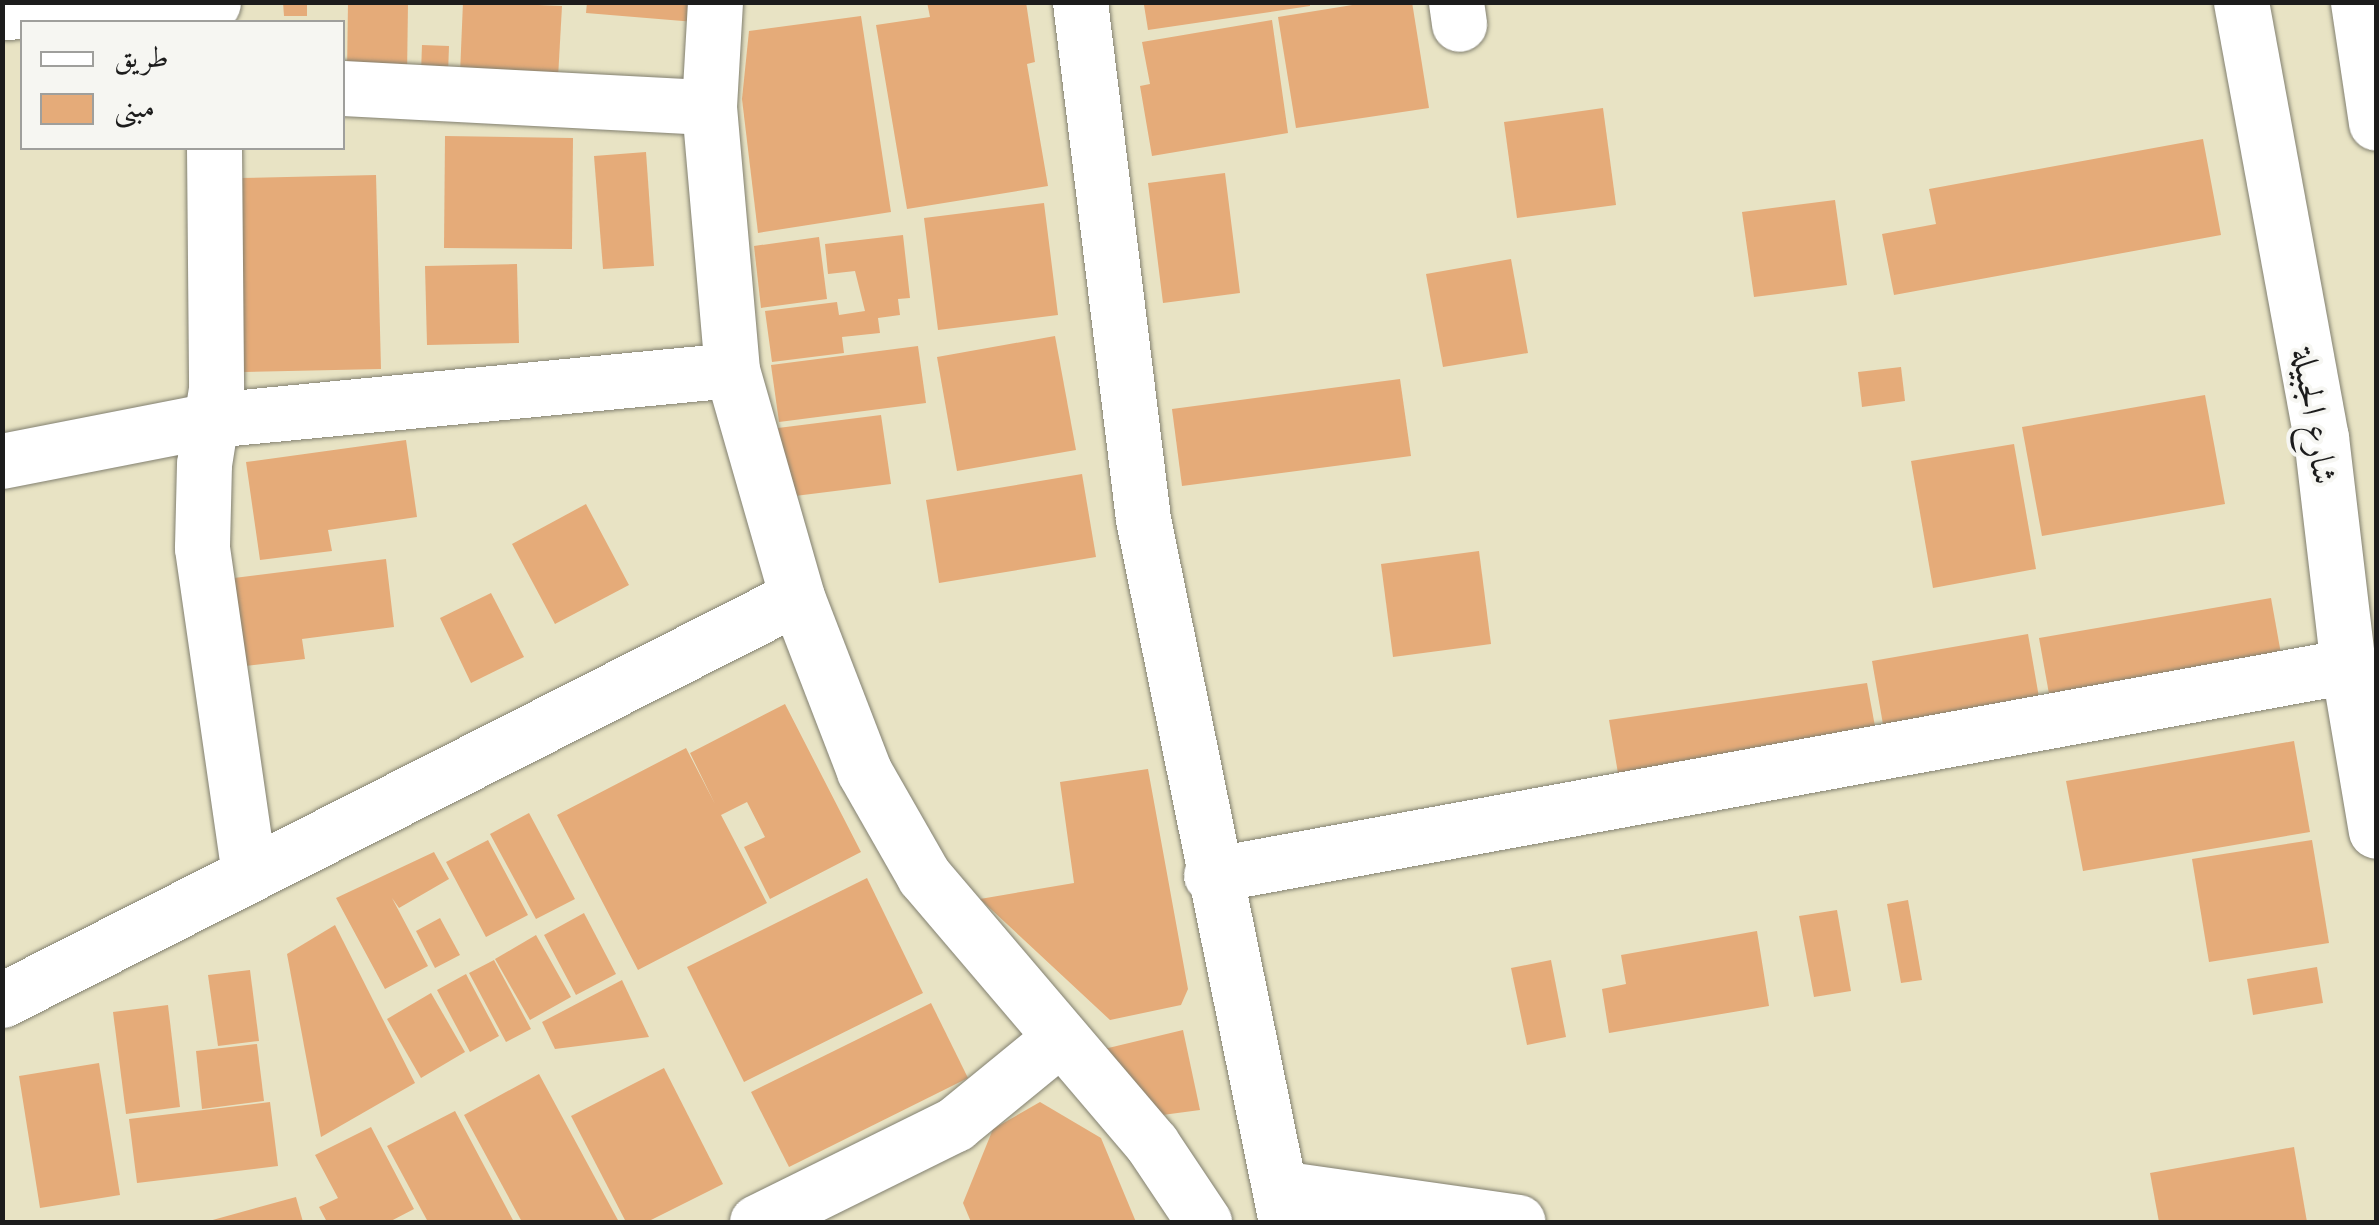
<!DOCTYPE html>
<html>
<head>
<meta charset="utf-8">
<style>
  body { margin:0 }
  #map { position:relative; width:2379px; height:1225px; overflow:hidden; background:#e8e3c4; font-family:"Libre Caslon Text",Amiri,serif }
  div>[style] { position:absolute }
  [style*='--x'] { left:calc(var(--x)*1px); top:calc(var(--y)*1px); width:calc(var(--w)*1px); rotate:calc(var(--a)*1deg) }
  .building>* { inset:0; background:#e5ab79 }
  .roads { filter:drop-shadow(0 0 2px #828070) drop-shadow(0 0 2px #828070) }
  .minor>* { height:55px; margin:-27.5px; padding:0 27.5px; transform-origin:27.5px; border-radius:27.5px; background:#fff }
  span { translate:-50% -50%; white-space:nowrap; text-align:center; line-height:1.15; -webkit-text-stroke:8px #f6f6f2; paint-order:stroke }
  .street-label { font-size:35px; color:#1c1c1c }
  .frame { position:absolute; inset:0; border:5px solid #1c1c1c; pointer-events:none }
  .legend { position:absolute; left:20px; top:20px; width:325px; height:130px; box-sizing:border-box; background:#f6f6f2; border:2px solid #9f9f9c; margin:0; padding:12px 18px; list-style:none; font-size:30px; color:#1c1c1c }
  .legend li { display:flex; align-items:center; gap:20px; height:50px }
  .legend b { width:50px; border:2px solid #9f9f9c }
</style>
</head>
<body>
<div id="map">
  <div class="building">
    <i style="clip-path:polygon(283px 2px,307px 2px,307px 16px,284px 16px)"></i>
    <i style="clip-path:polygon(348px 2px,408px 2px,407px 77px,347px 75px)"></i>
    <i style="clip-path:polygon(463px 2px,562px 6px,558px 78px,460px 74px)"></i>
    <i style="clip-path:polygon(587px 2px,696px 2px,695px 22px,586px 13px)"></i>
    <i style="clip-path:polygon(927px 2px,1026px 2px,1035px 62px,1027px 64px,1048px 186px,907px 209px,876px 25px,930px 17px)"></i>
    <i style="clip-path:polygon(1153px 2px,1310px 2px,1310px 6px,1148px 30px,1144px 5px)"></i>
    <i style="clip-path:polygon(1371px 2px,1412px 2px,1429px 108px,1296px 128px,1278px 17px)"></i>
    <i style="clip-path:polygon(861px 16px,891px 212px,758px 233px,742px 99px,749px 31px)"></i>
    <i style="clip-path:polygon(1272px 20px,1288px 133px,1152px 156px,1140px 86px,1150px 84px,1142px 42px)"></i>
    <i style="clip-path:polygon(422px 45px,449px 46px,448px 74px,421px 73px)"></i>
    <i style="clip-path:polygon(1603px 108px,1616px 205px,1517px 218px,1504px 122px)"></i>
    <i style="clip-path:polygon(445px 136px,573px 138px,572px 249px,444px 248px)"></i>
    <i style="clip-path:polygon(2203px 139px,2221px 235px,1894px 295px,1882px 234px,1936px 224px,1929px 189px)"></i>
    <i style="clip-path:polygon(646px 152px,654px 266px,603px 269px,594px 156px)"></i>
    <i style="clip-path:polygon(1225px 173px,1240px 293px,1163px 303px,1148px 183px)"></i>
    <i style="clip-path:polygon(376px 175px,381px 369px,244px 372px,239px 178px)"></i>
    <i style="clip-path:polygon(1835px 200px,1847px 285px,1754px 297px,1742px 212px)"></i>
    <i style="clip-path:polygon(1044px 203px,1058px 315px,938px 330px,924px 218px)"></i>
    <i style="clip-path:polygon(903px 235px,910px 298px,898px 299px,900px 315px,878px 318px,880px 333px,842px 337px,844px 353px,772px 362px,765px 311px,837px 302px,839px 315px,865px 311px,855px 271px,828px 274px,825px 244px)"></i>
    <i style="clip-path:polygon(819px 237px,827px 299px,761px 308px,754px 246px)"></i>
    <i style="clip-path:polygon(1511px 259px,1528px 353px,1443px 367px,1426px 274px)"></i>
    <i style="clip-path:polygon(517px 264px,519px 343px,427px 345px,425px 266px)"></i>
    <i style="clip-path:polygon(1055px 336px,1076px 450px,957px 471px,937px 357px)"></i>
    <i style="clip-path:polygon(918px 346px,926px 403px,779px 422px,771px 365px)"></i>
    <i style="clip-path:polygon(1901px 367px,1905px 401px,1862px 407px,1858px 372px)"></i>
    <i style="clip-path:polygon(1400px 379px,1411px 456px,1182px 486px,1172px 409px)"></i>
    <i style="clip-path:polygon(2205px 395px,2225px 504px,2042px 536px,2022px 427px)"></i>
    <i style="clip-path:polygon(881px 415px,891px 484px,787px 497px,778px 428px)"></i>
    <i style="clip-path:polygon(406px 440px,417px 517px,328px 530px,332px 551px,260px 560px,246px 462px)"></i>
    <i style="clip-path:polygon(2014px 444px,2036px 569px,1933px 588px,1911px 461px)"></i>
    <i style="clip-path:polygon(1082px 474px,1096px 557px,939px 583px,926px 500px)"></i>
    <i style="clip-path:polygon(586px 504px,629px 585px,555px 624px,512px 544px)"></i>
    <i style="clip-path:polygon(1479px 551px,1491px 644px,1393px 657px,1381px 564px)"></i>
    <i style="clip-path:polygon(386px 559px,394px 627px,302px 639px,305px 659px,237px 667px,226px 579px)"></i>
    <i style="clip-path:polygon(491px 593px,524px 657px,471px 683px,440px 618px)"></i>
    <i style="clip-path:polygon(2271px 598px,2283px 665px,2051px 705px,2039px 638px)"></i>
    <i style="clip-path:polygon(2028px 634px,2041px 709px,1885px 736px,1872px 661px)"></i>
    <i style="clip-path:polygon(1867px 683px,1879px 748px,1621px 791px,1609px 720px)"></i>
    <i style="clip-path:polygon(785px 704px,861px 852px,770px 899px,744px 847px,765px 837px,747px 802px,721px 815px,767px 903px,638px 970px,557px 815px,686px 748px,715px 804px,690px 753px)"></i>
    <i style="clip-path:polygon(2294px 741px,2310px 832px,2083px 871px,2066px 781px)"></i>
    <i style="clip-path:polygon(1148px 769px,1188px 989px,1181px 1005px,1110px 1020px,980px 899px,1074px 883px,1060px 782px)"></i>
    <i style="clip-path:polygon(529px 813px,575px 899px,536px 919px,490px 834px)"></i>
    <i style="clip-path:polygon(488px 840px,528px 915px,486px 937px,446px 862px)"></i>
    <i style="clip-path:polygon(2312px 840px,2329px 943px,2209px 962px,2192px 859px)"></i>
    <i style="clip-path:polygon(434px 852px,449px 879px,399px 908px,392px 898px,428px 966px,385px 989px,336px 898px)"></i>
    <i style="clip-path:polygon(867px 878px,923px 993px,744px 1082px,687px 967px)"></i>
    <i style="clip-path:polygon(1908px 900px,1922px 980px,1901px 983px,1887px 904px)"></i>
    <i style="clip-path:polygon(1837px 910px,1851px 991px,1814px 997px,1799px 916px)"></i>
    <i style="clip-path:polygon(584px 913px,616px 974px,576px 995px,544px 935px)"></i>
    <i style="clip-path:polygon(440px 918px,460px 955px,435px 968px,416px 931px)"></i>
    <i style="clip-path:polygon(335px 925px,415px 1083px,321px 1137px,287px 954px)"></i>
    <i style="clip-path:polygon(1757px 931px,1769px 1006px,1609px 1033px,1602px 989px,1626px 984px,1621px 955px)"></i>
    <i style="clip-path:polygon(536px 935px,571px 997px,530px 1020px,495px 959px)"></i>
    <i style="clip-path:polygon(494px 960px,531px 1029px,506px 1042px,469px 973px)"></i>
    <i style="clip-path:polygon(1551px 960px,1566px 1037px,1527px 1045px,1511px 968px)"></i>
    <i style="clip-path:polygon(2317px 967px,2323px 1003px,2253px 1015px,2247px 979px)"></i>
    <i style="clip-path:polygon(250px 970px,259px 1041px,218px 1046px,208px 975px)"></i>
    <i style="clip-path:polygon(466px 974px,499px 1036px,470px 1052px,437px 990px)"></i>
    <i style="clip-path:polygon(622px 980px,649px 1037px,555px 1049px,542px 1022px)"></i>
    <i style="clip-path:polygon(431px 993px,465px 1052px,421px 1078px,387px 1019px)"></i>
    <i style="clip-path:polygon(931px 1003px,968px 1078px,789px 1167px,751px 1092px)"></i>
    <i style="clip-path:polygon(168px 1005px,180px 1107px,126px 1114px,113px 1012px)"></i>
    <i style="clip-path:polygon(1183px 1030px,1200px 1110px,1155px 1116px,1100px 1050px)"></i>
    <i style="clip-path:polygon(257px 1044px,264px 1101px,202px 1109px,196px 1051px)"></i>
    <i style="clip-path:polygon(99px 1063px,120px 1195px,40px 1208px,19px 1076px)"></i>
    <i style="clip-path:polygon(664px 1068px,723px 1184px,647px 1222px,626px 1222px,571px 1116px)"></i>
    <i style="clip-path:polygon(539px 1074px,619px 1222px,522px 1222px,464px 1115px)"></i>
    <i style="clip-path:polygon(270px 1102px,278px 1166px,137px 1183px,129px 1119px)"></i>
    <i style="clip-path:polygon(1040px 1102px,1101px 1138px,1136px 1222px,971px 1222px,963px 1203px,993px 1129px)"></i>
    <i style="clip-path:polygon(455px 1111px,514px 1222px,428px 1222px,387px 1146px)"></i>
    <i style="clip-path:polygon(371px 1127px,414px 1209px,389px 1222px,327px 1222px,319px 1207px,338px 1198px,315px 1155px)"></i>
    <i style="clip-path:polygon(2294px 1147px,2307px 1222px,2159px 1222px,2150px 1173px)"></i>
    <i style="clip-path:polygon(296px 1197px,303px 1222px,209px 1222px,209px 1221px)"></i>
  </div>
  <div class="roads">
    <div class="minor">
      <i style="--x:715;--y:2;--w:105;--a:93.3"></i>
      <i style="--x:709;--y:107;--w:264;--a:85"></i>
      <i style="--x:732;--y:370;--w:236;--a:74"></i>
      <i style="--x:797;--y:597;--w:186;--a:68.9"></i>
      <i style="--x:864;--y:771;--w:121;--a:60.3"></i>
      <i style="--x:924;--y:876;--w:352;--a:49.6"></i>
      <i style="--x:1152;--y:1144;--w:94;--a:56.3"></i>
      <i style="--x:1080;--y:2;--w:521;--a:83.05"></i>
      <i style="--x:1143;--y:519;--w:717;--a:78.5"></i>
      <i style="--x:1456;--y:2;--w:22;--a:82"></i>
      <i style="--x:2241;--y:2;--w:442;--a:79.6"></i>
      <i style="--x:2321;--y:437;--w:231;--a:83.3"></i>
      <i style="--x:2348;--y:666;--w:167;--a:80.4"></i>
      <i style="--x:2358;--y:2;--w:122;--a:81.5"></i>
      <i style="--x:2;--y:12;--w:211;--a:-2.4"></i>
      <i style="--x:342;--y:88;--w:367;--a:3"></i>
      <i style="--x:214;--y:148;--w:241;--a:89.5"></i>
      <i style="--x:216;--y:389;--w:76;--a:99.1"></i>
      <i style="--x:204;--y:464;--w:84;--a:91.4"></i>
      <i style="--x:202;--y:548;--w:330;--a:81.8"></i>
      <i style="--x:2;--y:461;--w:213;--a:-11.1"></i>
      <i style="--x:211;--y:420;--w:523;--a:-5.48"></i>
      <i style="--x:1211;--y:875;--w:1156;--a:-10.42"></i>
      <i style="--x:2;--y:1000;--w:891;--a:-26.88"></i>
      <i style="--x:1280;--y:1188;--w:240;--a:8.1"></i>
      <i style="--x:757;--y:1222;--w:221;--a:-26.3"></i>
      <i style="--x:955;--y:1124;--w:136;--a:-39.3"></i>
    </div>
  </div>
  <div class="street-label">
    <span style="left:2315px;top:416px;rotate:81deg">شارع الجبيلة</span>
  </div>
  <div class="frame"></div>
  <ul class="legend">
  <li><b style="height:12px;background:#fff"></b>طريق</li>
  <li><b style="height:28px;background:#e5ab79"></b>مبنى</li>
  </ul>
</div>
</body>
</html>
